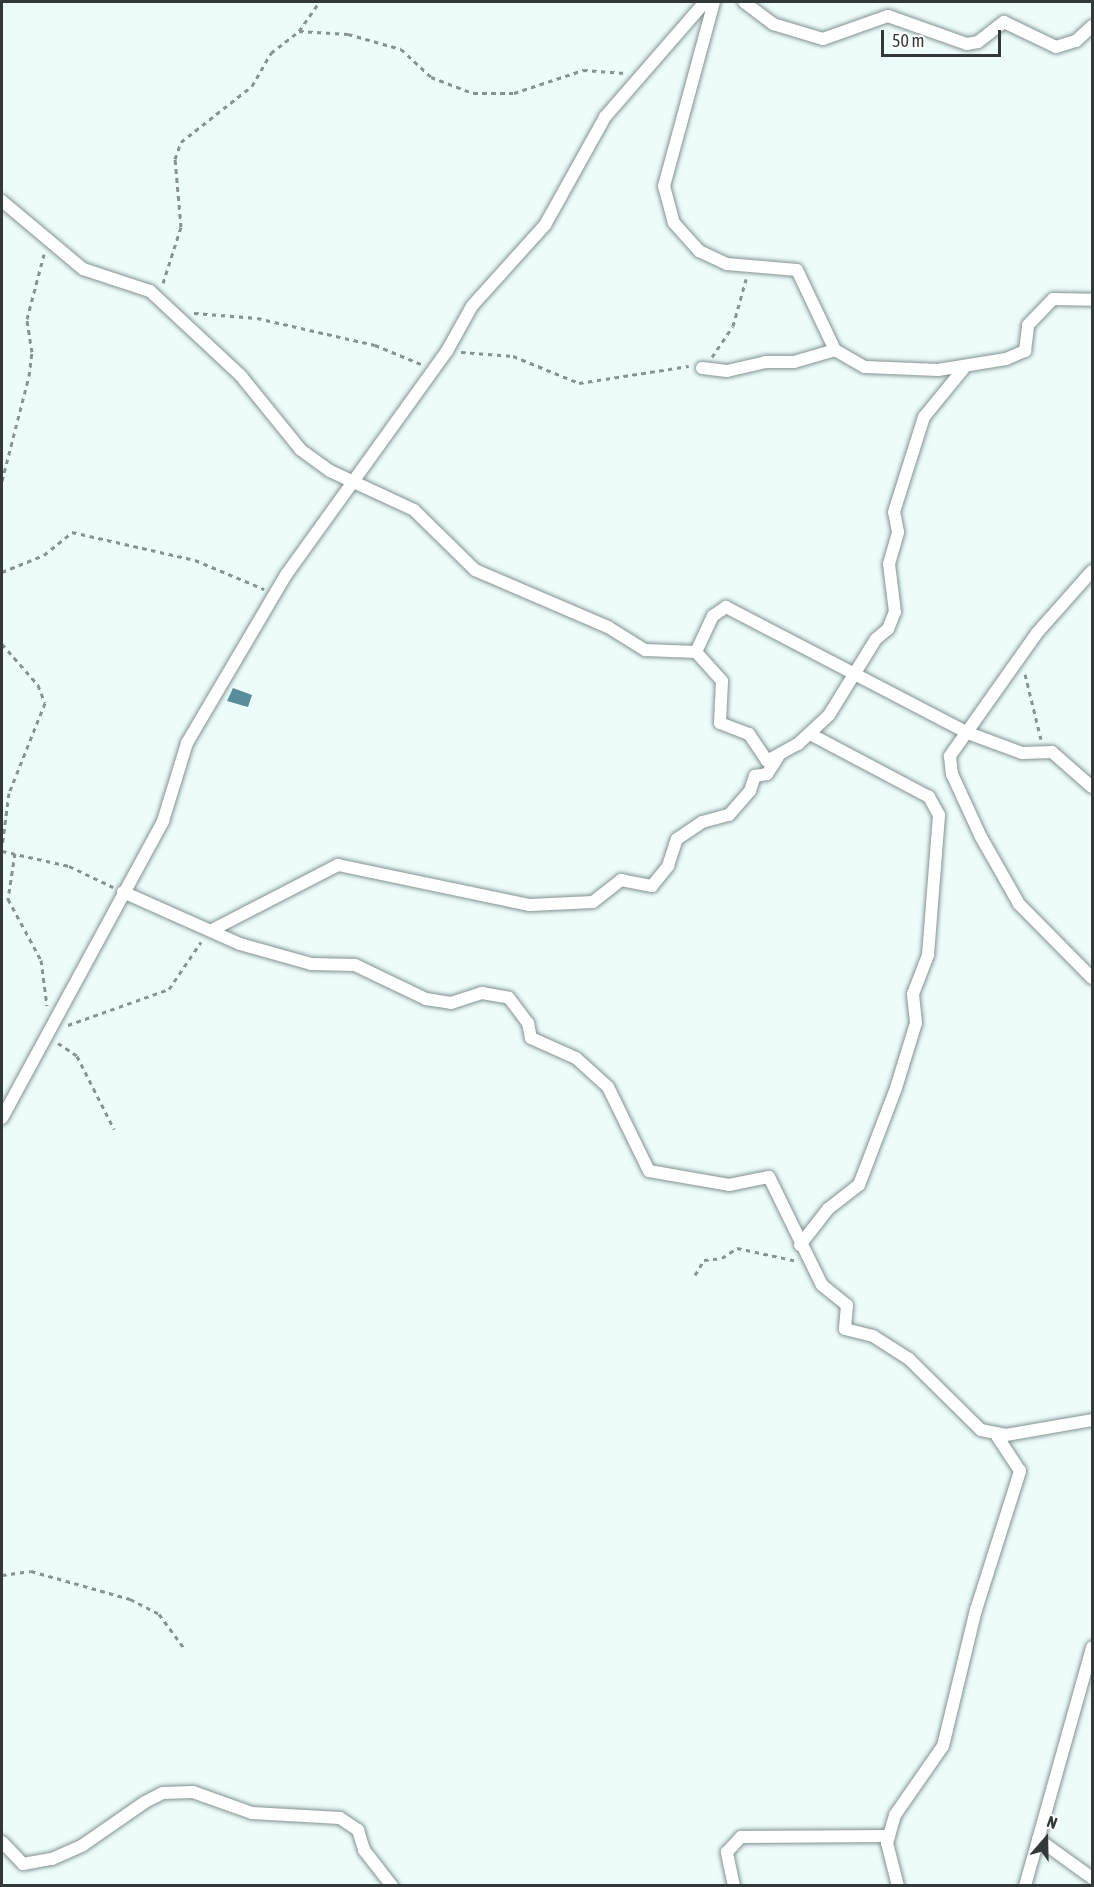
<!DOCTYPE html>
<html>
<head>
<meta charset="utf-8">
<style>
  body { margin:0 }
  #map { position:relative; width:1094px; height:1887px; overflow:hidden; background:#ecfcfb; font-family:"Asap Condensed",sans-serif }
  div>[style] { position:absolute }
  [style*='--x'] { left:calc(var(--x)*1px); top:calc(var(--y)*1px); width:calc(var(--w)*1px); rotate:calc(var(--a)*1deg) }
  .building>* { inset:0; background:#5a8d9c }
  .path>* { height:3px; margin-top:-1.5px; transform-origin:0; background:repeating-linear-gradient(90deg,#889291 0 4.5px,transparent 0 9px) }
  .roads { filter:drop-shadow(0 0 2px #839291) drop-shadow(0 0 2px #839291) }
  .minor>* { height:12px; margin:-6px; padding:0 6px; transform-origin:6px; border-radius:6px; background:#fff }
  span { translate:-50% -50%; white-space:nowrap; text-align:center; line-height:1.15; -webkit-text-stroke:4.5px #fff; paint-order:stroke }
  .frame { position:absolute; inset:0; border:3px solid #333938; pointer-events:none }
  .north { position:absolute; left:1016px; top:1809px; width:60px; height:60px; -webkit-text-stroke:4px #fff; paint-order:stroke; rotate:20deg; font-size:16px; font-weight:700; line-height:24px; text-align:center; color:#333938 }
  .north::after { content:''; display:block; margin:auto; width:21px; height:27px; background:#333938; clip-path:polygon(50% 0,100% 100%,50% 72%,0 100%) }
  .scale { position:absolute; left:881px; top:30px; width:120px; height:27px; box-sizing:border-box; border:3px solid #333938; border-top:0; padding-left:8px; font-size:18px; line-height:21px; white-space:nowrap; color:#333938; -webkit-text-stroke:4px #fff; paint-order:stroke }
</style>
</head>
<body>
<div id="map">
  <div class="building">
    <i style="clip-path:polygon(233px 688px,252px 695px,248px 707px,227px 701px)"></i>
  </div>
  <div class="path">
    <i style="--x:299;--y:31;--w:49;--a:3.5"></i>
    <i style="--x:348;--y:34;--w:55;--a:15.8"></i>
    <i style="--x:401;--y:49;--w:41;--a:43"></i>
    <i style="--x:431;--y:77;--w:45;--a:20.9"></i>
    <i style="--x:473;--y:93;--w:41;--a:0"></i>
    <i style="--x:514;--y:93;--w:73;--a:-18.4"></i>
    <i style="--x:583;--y:70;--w:42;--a:4.1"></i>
    <i style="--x:163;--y:283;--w:59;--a:-72.2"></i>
    <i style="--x:181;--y:227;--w:68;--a:-95"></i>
    <i style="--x:175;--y:159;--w:18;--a:-71"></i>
    <i style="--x:181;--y:142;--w:90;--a:-38.3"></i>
    <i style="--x:252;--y:86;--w:38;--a:-60"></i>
    <i style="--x:271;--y:53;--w:36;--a:-38"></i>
    <i style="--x:299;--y:31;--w:35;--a:-55"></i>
    <i style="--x:194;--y:313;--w:63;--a:4.5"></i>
    <i style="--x:257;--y:318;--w:121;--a:12.9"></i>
    <i style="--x:375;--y:345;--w:52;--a:22.6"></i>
    <i style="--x:461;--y:352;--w:52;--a:4.4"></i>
    <i style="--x:513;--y:356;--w:71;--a:22.2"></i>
    <i style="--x:579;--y:383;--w:111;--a:-8.8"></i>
    <i style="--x:712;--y:357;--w:37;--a:-56"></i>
    <i style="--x:733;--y:326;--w:49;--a:-74.5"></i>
    <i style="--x:2;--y:481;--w:108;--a:-75.6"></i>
    <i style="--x:29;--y:376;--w:24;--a:-83"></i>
    <i style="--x:32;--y:352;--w:33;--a:-99"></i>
    <i style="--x:27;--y:319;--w:67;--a:-75.3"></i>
    <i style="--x:2;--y:572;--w:45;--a:-22"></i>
    <i style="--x:44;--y:555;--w:36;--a:-39"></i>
    <i style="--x:72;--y:532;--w:126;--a:12.8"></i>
    <i style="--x:195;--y:560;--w:75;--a:22.8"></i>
    <i style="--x:2;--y:644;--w:55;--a:48.7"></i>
    <i style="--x:38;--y:685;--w:19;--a:69"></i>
    <i style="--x:45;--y:703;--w:97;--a:111.8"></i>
    <i style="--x:9;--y:793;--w:54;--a:97.4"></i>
    <i style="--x:1025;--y:674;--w:67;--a:76.2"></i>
    <i style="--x:2;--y:851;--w:69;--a:12.6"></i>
    <i style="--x:69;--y:866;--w:49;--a:25.5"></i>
    <i style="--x:15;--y:853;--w:47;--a:98.7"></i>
    <i style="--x:8;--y:899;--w:69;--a:61.6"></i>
    <i style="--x:41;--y:960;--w:46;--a:82.6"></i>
    <i style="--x:68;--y:1025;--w:107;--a:-19.6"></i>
    <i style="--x:169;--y:989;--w:57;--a:-55.8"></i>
    <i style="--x:58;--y:1043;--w:23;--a:34"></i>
    <i style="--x:77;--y:1056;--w:82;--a:63.1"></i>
    <i style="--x:695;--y:1275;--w:17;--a:-59"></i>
    <i style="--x:704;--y:1260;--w:18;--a:-6"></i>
    <i style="--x:722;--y:1258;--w:18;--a:-34"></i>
    <i style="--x:737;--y:1248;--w:61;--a:12.2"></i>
    <i style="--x:2;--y:1575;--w:29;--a:-8"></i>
    <i style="--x:31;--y:1571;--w:103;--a:15.8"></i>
    <i style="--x:130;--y:1599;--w:33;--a:27"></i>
    <i style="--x:159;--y:1614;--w:42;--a:53.7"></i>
  </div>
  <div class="roads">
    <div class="minor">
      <i style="--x:714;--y:2;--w:191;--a:105.2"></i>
      <i style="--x:664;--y:186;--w:38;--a:75"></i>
      <i style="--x:674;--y:223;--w:38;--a:48"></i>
      <i style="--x:699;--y:251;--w:31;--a:25"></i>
      <i style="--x:727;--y:264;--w:70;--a:4.9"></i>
      <i style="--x:797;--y:270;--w:89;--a:64.6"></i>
      <i style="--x:835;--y:350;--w:34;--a:30"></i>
      <i style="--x:865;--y:367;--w:73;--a:2.4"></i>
      <i style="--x:938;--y:370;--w:69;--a:-9.2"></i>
      <i style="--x:1006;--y:359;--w:21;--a:-23"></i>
      <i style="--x:1025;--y:351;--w:26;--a:-83"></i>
      <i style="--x:1028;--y:325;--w:36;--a:-46"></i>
      <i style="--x:1053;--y:299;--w:39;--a:1"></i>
      <i style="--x:744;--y:2;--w:36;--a:37"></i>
      <i style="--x:773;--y:24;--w:52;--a:16.7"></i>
      <i style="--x:823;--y:39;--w:69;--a:-19.5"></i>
      <i style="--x:888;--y:16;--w:84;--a:19.5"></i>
      <i style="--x:967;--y:44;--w:11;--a:-10"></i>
      <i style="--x:978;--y:42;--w:33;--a:-38"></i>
      <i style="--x:1004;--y:22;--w:58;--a:25.7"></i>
      <i style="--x:1056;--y:47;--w:21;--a:-17"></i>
      <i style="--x:1076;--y:41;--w:22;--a:-43"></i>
      <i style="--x:2;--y:201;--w:106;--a:40"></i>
      <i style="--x:83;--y:269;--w:71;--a:18.2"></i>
      <i style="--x:150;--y:291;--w:125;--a:43"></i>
      <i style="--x:241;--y:376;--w:95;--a:51"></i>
      <i style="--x:301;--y:450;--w:36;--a:36"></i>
      <i style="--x:330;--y:471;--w:93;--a:24.9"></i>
      <i style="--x:414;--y:510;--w:86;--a:44.5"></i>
      <i style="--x:475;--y:570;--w:145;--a:23.2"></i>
      <i style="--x:608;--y:627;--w:44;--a:31.9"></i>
      <i style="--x:645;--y:650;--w:51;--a:2.2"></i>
      <i style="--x:696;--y:652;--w:39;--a:48"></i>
      <i style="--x:722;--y:681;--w:42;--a:92.7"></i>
      <i style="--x:720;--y:723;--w:31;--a:21"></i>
      <i style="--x:749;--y:734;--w:32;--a:56"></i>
      <i style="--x:767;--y:761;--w:35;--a:-29"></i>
      <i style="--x:798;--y:744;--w:42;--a:-43.1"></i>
      <i style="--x:829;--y:715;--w:89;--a:-58.3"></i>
      <i style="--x:876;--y:639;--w:16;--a:-40"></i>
      <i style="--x:888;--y:629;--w:18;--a:-68"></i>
      <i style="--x:895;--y:612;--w:48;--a:-97.1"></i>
      <i style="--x:889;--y:564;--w:33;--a:-74"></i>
      <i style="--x:898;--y:532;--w:20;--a:-101"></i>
      <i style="--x:894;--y:512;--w:100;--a:-72.5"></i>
      <i style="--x:924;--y:417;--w:63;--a:-50.8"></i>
      <i style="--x:702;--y:368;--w:25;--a:7"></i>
      <i style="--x:727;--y:371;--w:39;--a:-13"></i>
      <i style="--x:765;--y:362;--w:29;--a:0"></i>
      <i style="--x:794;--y:362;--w:43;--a:-16.3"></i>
      <i style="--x:1092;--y:571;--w:83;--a:131.6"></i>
      <i style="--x:1037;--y:633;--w:151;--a:125.3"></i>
      <i style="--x:950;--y:756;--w:18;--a:84"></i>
      <i style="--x:952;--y:774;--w:69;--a:65.3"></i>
      <i style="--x:981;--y:837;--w:77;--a:60.4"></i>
      <i style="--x:1019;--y:904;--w:104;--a:45.4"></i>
      <i style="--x:696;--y:652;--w:40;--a:-65"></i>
      <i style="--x:713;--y:616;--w:16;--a:-35"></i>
      <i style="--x:726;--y:607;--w:273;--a:27.5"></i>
      <i style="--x:968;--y:733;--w:58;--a:20.3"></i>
      <i style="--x:1022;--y:753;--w:30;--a:-2"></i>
      <i style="--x:1052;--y:752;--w:53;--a:41.2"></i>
      <i style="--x:123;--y:892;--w:128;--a:24"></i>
      <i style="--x:240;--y:944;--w:74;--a:15.7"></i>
      <i style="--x:311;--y:964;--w:44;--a:1.3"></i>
      <i style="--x:355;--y:965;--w:79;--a:25.6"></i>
      <i style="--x:426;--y:999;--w:25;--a:9"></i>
      <i style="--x:451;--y:1003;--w:33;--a:-18"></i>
      <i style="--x:482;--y:993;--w:27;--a:10"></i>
      <i style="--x:509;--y:998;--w:31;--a:53"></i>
      <i style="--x:528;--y:1023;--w:15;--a:79"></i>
      <i style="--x:531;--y:1038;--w:49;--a:24"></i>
      <i style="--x:576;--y:1058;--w:43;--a:42.2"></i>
      <i style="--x:608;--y:1087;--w:93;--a:64"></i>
      <i style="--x:649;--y:1171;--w:81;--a:9.9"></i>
      <i style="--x:729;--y:1185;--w:41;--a:-11.3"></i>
      <i style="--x:769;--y:1177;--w:120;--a:63.9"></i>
      <i style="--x:822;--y:1285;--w:32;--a:39"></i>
      <i style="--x:847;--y:1305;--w:24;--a:95"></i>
      <i style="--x:845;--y:1329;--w:29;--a:14"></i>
      <i style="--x:873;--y:1336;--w:43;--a:32.6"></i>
      <i style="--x:909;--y:1359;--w:101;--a:44.6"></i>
      <i style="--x:981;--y:1430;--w:25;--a:11"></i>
      <i style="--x:1006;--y:1435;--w:87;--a:-9.9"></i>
      <i style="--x:212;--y:930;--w:142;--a:-27.3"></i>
      <i style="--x:338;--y:865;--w:196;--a:11.8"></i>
      <i style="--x:530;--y:905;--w:63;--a:-2.7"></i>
      <i style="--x:593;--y:902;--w:36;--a:-38"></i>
      <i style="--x:621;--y:880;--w:32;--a:11"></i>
      <i style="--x:652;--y:886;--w:26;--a:-51"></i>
      <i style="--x:668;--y:866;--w:28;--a:-72"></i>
      <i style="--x:677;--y:839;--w:30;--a:-34"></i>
      <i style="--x:702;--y:822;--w:28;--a:-15"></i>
      <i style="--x:729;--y:815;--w:32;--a:-49"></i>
      <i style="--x:750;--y:791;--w:16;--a:-72"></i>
      <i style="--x:755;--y:776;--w:12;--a:-9"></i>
      <i style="--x:767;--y:774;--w:20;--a:-57"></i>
      <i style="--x:2;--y:1118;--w:338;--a:-61.5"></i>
      <i style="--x:163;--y:821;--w:82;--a:-72.9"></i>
      <i style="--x:187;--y:743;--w:195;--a:-59.5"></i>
      <i style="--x:286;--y:575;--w:276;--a:-54.3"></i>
      <i style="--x:447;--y:351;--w:51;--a:-60.9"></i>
      <i style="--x:472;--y:306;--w:109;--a:-48"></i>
      <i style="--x:545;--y:225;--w:124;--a:-60.9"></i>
      <i style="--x:605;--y:117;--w:152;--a:-49"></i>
      <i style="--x:800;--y:1245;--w:46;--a:-52.1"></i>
      <i style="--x:828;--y:1209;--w:39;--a:-38"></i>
      <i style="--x:859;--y:1185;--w:104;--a:-69.1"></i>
      <i style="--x:896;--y:1088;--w:68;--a:-72.9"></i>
      <i style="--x:916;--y:1023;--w:29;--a:-96"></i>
      <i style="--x:913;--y:994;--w:42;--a:-69"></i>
      <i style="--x:928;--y:955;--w:140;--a:-85.5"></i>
      <i style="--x:939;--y:815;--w:21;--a:-119"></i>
      <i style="--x:929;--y:797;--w:135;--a:-152.1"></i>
      <i style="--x:1038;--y:1839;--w:67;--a:35.8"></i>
      <i style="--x:2;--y:1842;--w:30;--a:46"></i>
      <i style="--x:23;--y:1864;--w:29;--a:-10"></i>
      <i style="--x:52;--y:1859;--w:34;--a:-24"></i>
      <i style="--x:83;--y:1845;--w:75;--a:-34.7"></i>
      <i style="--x:145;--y:1802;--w:20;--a:-27"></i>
      <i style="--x:163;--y:1793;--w:30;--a:-2"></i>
      <i style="--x:193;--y:1792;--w:63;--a:19.6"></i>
      <i style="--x:252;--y:1813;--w:88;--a:3.3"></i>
      <i style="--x:340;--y:1818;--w:22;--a:34"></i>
      <i style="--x:358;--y:1830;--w:21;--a:73"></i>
      <i style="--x:364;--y:1850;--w:46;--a:52.1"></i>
      <i style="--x:734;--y:1886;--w:35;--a:-102"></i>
      <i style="--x:727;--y:1852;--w:21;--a:-47"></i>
      <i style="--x:741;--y:1837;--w:148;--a:-0.4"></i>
      <i style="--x:898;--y:1886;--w:44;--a:-104.3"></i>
      <i style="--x:887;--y:1843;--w:29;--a:-74"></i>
      <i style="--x:895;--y:1815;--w:84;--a:-55.2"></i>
      <i style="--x:943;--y:1746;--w:140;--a:-76.4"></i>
      <i style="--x:976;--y:1610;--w:146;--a:-72.4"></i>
      <i style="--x:1020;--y:1471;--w:42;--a:-123.3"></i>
      <i style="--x:1025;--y:1886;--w:248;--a:-74.3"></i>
    </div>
  </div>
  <div class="frame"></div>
  <div class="north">N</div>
  <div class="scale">50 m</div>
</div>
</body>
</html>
